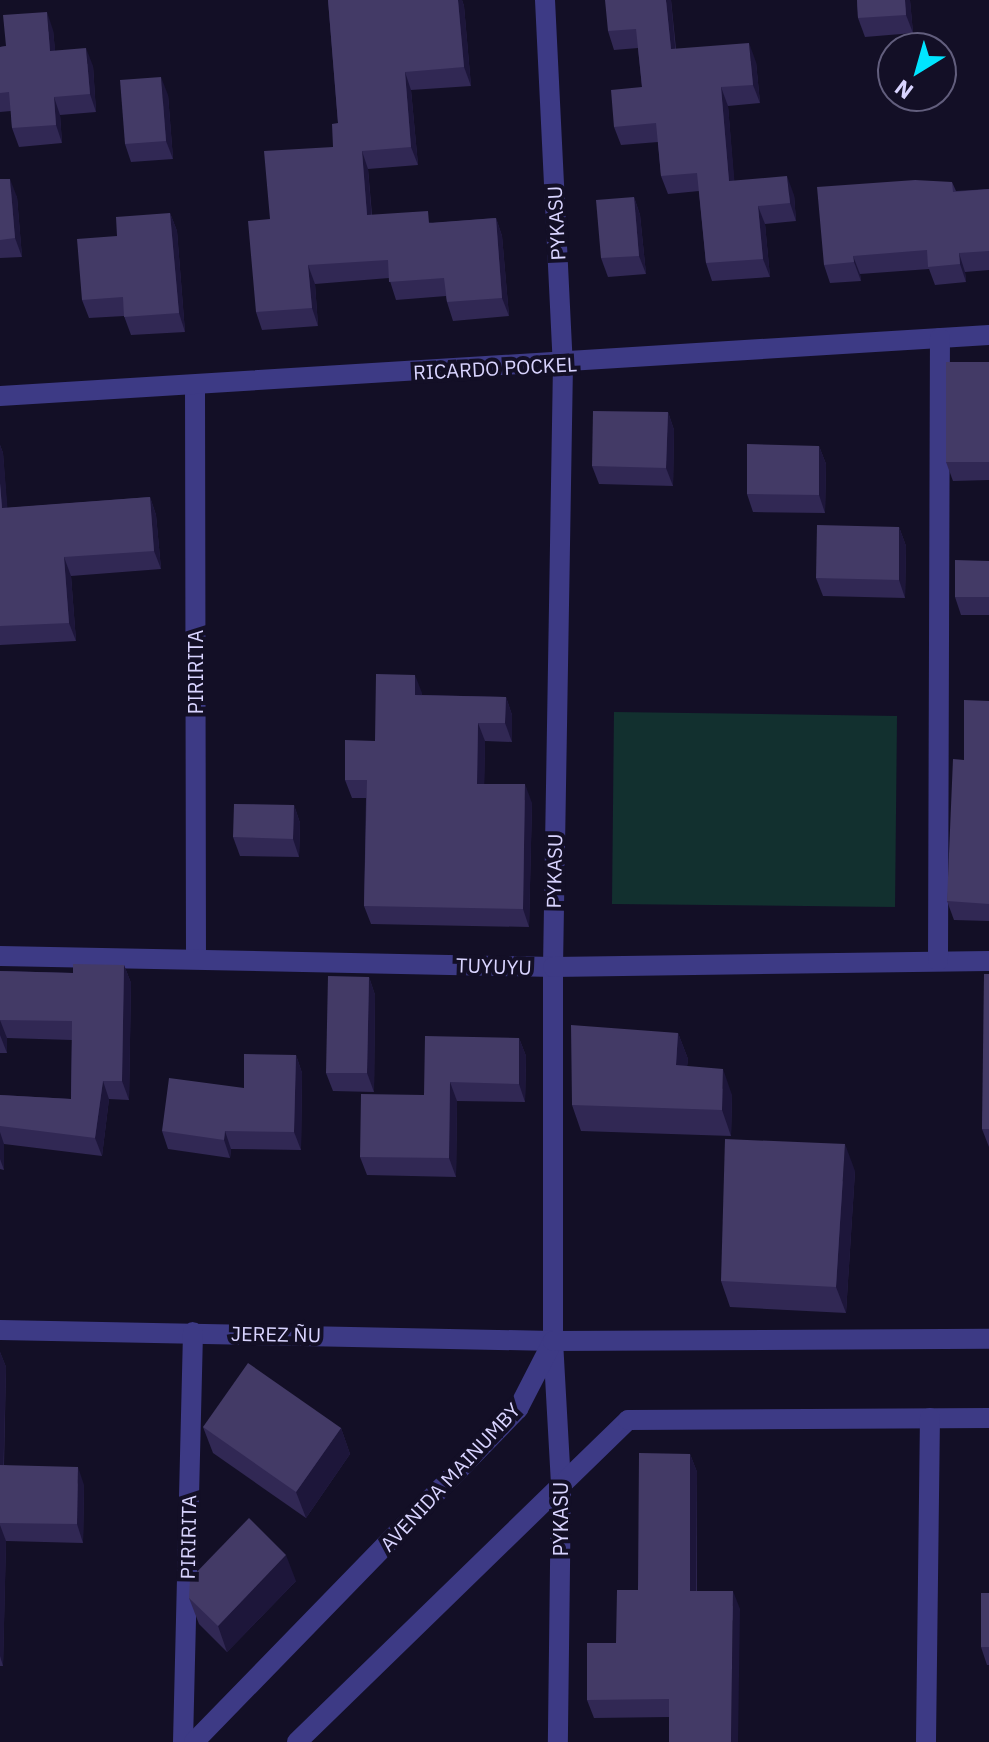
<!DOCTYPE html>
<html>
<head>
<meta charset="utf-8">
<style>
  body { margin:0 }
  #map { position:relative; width:989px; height:1742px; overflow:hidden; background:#130f26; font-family:"IBM Plex Sans",sans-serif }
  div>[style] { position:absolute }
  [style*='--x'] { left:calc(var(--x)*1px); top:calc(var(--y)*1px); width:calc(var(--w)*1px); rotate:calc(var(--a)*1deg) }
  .green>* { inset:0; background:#12302f }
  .minor>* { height:20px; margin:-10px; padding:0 10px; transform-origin:10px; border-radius:10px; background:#3d3a85 }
  .wall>* { inset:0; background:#312854 }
  .shaded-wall>* { inset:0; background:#1d163a }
  .building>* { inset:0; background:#433a66 }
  span { translate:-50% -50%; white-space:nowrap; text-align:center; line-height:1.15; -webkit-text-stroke:8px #130f26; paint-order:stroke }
  .street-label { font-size:20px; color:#d9d4ff }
  .north { position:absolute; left:877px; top:32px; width:80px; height:80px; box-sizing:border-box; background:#130f26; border:2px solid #625e7d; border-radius:50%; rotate:217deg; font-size:22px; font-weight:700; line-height:32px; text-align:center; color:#d9d4ff }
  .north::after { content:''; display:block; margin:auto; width:28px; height:36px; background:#00e5ff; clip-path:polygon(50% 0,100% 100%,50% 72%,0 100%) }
</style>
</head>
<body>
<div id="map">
  <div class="green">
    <i style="clip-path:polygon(614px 712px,897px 716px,895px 907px,612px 904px)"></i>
  </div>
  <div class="minor">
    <i style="--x:545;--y:0;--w:364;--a:87.2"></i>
    <i style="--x:563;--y:364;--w:603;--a:90.95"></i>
    <i style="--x:553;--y:967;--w:374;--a:90"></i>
    <i style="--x:553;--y:1341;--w:144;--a:86.8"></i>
    <i style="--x:561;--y:1485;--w:257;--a:90.7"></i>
    <i style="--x:195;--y:386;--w:572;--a:89.9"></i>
    <i style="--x:0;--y:396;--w:991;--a:-3.53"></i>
    <i style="--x:0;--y:956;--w:553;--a:1.14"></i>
    <i style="--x:553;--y:967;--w:436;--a:-0.8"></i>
    <i style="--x:938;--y:961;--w:623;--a:-89.82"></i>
    <i style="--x:0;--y:1330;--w:553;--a:1.14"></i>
    <i style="--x:183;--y:1742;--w:410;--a:-88.6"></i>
    <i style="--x:194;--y:1742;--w:465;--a:-45.8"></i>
    <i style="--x:518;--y:1409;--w:76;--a:-62.8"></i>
    <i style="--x:553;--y:1341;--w:436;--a:-0.3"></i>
    <i style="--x:297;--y:1742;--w:462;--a:-44.2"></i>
    <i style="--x:628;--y:1420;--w:361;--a:-0.3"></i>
    <i style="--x:926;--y:1742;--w:324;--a:-89.3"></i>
  </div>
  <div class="wall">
    <i style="clip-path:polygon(328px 0,462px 0,464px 6px,471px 86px,411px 90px,418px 165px,368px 169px,372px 215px,433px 223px,496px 218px,502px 236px,509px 316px,453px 321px,447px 302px,446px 296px,396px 300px,389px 278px,315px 284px,318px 326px,262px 330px,256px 312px,270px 219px,333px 147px,338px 123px)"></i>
    <i style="clip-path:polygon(671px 0,676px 49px,756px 62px,760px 103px,728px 106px,734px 181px,794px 195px,796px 221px,765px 224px,770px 277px,712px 281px,706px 263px,699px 191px,668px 194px,661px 176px,658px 142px,621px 145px,614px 127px,642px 87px,638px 48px,614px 50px,608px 31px)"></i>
    <i style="clip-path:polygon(857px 0,910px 0,913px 33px,865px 37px,858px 18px)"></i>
    <i style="clip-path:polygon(53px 30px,55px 51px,93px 66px,96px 112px,60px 115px,62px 143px,19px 147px,12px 128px,11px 111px,0 112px,0 47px,6px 46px)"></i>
    <i style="clip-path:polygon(168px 95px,173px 159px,131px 162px,125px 144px)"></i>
    <i style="clip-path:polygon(0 179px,17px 197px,22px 257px,0 258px)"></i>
    <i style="clip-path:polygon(952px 182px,956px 191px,989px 189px,989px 270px,965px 272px,966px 282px,935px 285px,929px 269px,860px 274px,861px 281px,830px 283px,824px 265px)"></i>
    <i style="clip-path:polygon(634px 197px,640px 215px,646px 274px,608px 277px,601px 258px)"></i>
    <i style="clip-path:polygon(170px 213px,177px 231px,185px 332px,131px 335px,124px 316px,89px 318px,82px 300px,117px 236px)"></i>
    <i style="clip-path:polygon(989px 362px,989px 480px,953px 481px,946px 462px)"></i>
    <i style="clip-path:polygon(668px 412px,674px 430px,673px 486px,599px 484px,592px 466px)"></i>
    <i style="clip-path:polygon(0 445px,3px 453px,7px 508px,150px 497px,156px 515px,161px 569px,71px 576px,76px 641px,0 645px)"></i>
    <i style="clip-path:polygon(819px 446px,826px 464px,825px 513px,753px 512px,747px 494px)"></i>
    <i style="clip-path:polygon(899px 527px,906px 546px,905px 598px,823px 596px,816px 578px)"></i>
    <i style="clip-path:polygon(989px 561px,989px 615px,961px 615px,955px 597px)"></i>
    <i style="clip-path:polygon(422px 693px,422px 695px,506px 697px,512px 715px,512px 742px,485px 741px,484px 784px,532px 803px,529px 927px,371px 924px,364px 906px,366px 798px,352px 798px,345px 780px,375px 741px)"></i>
    <i style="clip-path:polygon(989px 701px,989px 921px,954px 920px,947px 901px,964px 760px)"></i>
    <i style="clip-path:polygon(294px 805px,300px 823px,299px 857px,240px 856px,233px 837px)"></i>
    <i style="clip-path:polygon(124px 965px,131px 983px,129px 1100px,109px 1099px,102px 1156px,4px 1144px,4px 1170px,0 1169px,0 1095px,71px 1099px,72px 1040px,7px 1038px,7px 1053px,0 1053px,0 971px,73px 973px)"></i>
    <i style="clip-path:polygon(989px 974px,989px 1147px,982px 1129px)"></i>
    <i style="clip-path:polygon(369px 977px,375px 995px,374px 1092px,333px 1091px,326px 1073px)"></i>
    <i style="clip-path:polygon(678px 1033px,688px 1059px,687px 1066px,732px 1095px,731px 1136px,581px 1131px,572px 1105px)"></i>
    <i style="clip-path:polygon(519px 1038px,526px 1056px,525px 1102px,457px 1101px,456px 1177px,367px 1175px,360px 1157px,424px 1095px)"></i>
    <i style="clip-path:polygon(296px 1055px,302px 1073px,301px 1150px,231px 1149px,230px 1158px,168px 1149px,162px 1131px,244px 1088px)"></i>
    <i style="clip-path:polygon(855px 1171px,846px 1313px,730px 1307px,721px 1281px)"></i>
    <i style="clip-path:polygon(0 1352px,6px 1367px,4px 1465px,84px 1485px,83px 1543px,6px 1541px,3px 1666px,0 1666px)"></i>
    <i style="clip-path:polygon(203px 1427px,341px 1428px,350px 1454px,306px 1518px,213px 1453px)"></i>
    <i style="clip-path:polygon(690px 1454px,697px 1472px,697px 1591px,740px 1609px,669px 1717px,594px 1718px,587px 1700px,616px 1643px,638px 1590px)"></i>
    <i style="clip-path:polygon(296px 1581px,227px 1652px,199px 1624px,189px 1598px)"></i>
    <i style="clip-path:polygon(989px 1593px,989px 1665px,987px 1665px,981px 1647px)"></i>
  </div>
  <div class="shaded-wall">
    <i style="clip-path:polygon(458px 0,462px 0,464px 6px,471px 86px,464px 67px)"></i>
    <i style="clip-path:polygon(666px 0,671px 0,677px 68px,671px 49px)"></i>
    <i style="clip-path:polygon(905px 0,910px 0,913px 33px,906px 15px)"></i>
    <i style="clip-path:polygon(47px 12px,53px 30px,57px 69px,50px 51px)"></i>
    <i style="clip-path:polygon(749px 43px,756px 62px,760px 103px,753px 85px)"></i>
    <i style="clip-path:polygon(86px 48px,93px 66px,96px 112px,90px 94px)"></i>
    <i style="clip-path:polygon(405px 72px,411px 90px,418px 165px,411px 147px)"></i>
    <i style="clip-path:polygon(161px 77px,168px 95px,173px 159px,166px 141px)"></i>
    <i style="clip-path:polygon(721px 87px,728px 106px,736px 199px,729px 181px)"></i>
    <i style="clip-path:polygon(54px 97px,60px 115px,62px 143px,56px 125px)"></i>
    <i style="clip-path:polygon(362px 151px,368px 169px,373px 234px,367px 215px)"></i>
    <i style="clip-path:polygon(787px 176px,794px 195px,796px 221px,790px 203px)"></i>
    <i style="clip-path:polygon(10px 179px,17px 197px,22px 257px,15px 238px)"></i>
    <i style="clip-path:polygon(634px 197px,640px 215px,646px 274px,639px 256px)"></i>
    <i style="clip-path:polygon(758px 206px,765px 224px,770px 277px,763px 259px)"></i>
    <i style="clip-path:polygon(170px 213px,177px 231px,185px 332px,179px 313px)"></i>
    <i style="clip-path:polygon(496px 218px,502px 236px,509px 316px,502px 298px)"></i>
    <i style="clip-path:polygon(959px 253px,965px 272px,966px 282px,960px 264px)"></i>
    <i style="clip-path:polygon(853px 256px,860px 274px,861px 281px,854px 262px)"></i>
    <i style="clip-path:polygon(308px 265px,315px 284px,318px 326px,312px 308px)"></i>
    <i style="clip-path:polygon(668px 412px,674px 430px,673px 486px,666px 468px)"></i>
    <i style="clip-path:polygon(0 445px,3px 453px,9px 526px,2px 508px,0 483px)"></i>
    <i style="clip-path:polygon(819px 446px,826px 464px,825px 513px,819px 495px)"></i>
    <i style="clip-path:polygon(150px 497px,156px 515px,161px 569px,154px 551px)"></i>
    <i style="clip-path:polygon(899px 527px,906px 546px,905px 598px,899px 580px)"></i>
    <i style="clip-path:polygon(64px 557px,71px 576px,76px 641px,69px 623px)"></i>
    <i style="clip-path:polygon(415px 675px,422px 693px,421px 713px,415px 695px)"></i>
    <i style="clip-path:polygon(506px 697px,512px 715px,512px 742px,505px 723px)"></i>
    <i style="clip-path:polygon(478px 723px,485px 741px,484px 802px,477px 784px)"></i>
    <i style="clip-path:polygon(525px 784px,532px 803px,529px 927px,523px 909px)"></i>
    <i style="clip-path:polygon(294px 805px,300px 823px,299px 857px,293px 839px)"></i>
    <i style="clip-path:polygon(124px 965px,131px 983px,129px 1100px,122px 1081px)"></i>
    <i style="clip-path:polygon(369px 977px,375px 995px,374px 1092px,367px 1073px)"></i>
    <i style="clip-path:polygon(0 1020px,7px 1038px,7px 1053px,0 1035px)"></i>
    <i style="clip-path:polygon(678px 1033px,688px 1059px,685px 1092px,676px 1065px)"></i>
    <i style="clip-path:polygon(519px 1038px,526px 1056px,525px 1102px,519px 1084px)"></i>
    <i style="clip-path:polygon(296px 1055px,302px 1073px,301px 1150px,294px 1132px)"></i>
    <i style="clip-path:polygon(723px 1069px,732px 1095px,731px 1136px,722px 1110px)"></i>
    <i style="clip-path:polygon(103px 1081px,109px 1099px,102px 1156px,95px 1138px)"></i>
    <i style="clip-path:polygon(450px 1082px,457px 1101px,456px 1177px,449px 1158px)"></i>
    <i style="clip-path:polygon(225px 1131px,231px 1149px,230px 1158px,224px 1140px)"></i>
    <i style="clip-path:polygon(0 1132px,4px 1144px,4px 1170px,0 1159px)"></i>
    <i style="clip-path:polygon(845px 1144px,855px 1171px,846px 1313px,836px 1287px)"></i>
    <i style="clip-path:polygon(0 1352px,6px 1367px,3px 1483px,0 1475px)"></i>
    <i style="clip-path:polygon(341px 1428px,350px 1454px,306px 1518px,296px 1492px)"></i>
    <i style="clip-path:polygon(690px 1454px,697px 1472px,696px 1609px,690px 1591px)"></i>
    <i style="clip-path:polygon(78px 1467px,84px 1485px,83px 1543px,77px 1524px)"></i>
    <i style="clip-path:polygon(0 1525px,6px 1541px,3px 1666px,0 1656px)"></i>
    <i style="clip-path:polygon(286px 1555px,296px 1581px,227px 1652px,218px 1626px)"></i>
    <i style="clip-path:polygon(733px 1591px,740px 1609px,738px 1742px,731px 1742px)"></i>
  </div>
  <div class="building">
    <i style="clip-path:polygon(328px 0,458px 0,464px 67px,405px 72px,411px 147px,362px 151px,367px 215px,428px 211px,429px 223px,496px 218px,502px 298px,447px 302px,444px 278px,389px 282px,388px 260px,308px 265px,312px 308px,256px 312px,248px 221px,270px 219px,264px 151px,333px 147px,332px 124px,338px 123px)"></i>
    <i style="clip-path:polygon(605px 0,666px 0,671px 49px,749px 43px,753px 85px,721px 87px,729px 181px,787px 176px,790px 203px,758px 206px,763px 259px,706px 263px,697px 173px,661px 176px,656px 123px,614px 127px,611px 90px,642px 87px,636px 29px,608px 31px)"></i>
    <i style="clip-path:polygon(857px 0,905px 0,906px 15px,858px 18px)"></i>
    <i style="clip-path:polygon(47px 12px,50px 51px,86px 48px,90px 94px,54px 97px,56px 125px,12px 128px,9px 92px,0 93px,0 47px,6px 46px,3px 15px)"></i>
    <i style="clip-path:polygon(161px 77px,166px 141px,125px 144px,120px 80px)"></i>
    <i style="clip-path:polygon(0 179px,10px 179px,15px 238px,0 240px)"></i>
    <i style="clip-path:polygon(915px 180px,952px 182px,953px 192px,989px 189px,989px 251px,959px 253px,960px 264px,928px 267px,927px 250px,853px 256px,854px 262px,824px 265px,817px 187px)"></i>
    <i style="clip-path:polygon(634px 197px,639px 256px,601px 258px,596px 200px)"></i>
    <i style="clip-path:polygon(170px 213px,179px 313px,124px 317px,123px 297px,82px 300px,77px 239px,117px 236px,116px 217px)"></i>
    <i style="clip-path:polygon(946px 362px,989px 362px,989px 462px,946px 462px)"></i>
    <i style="clip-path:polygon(593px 411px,668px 412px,666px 468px,592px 466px)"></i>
    <i style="clip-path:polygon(747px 444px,819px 446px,819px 495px,747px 494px)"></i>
    <i style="clip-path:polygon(0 483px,2px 508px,150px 497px,154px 551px,64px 557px,69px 623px,0 626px)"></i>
    <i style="clip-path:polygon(817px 525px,899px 527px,899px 580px,816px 578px)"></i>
    <i style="clip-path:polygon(955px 560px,989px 561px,989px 597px,955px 597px)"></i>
    <i style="clip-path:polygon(376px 674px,415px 675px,415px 695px,506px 697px,505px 723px,478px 723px,477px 784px,525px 784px,523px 909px,364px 906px,367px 780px,345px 780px,345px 740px,375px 741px)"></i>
    <i style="clip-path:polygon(964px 700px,989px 701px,989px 904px,947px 901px,953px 759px,964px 760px)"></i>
    <i style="clip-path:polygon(234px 804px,294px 805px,293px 839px,233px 837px)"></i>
    <i style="clip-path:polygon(73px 964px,124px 965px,122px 1081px,103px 1081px,95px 1138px,0 1126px,0 1095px,71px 1099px,72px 1021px,0 1020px,0 1026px,0 971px,73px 973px)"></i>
    <i style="clip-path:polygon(984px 974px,989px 974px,989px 1129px,982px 1129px)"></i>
    <i style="clip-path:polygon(328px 976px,369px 977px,367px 1073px,326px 1073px)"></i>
    <i style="clip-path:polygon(571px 1025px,678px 1033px,676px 1065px,723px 1069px,722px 1110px,572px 1105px)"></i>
    <i style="clip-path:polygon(425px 1036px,519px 1038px,519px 1084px,450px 1082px,449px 1158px,360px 1157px,361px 1094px,424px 1095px)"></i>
    <i style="clip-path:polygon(244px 1054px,296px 1055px,294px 1132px,225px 1131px,224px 1140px,162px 1131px,169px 1078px,244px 1088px)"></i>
    <i style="clip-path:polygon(725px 1139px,845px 1144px,836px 1287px,721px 1281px)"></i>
    <i style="clip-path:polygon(248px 1363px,341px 1428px,296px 1492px,203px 1427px)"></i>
    <i style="clip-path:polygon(639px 1453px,690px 1454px,690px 1591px,733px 1591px,731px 1742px,669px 1742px,669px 1699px,587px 1700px,587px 1643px,616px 1643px,617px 1590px,638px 1590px)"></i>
    <i style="clip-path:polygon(0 1465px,78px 1467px,77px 1524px,0 1523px)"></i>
    <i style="clip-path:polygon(249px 1518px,286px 1555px,218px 1626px,189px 1598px,190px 1579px)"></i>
    <i style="clip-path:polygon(981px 1593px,989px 1593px,989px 1647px,981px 1647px)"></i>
  </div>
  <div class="street-label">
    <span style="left:556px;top:223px;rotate:-93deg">PYKASU</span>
    <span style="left:495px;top:368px;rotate:-3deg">RICARDO POCKEL</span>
    <span style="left:195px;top:672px;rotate:-90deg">PIRIRITA</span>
    <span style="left:554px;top:871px;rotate:-89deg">PYKASU</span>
    <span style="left:494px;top:966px;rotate:2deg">TUYUYU</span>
    <span style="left:276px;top:1334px;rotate:1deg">JEREZ ÑU</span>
    <span style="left:450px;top:1477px;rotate:-47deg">AVENIDA MAINUMBY</span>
    <span style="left:560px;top:1519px;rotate:-90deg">PYKASU</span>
    <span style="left:188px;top:1537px;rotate:-89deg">PIRIRITA</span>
  </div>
  <div class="north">N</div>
</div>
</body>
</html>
